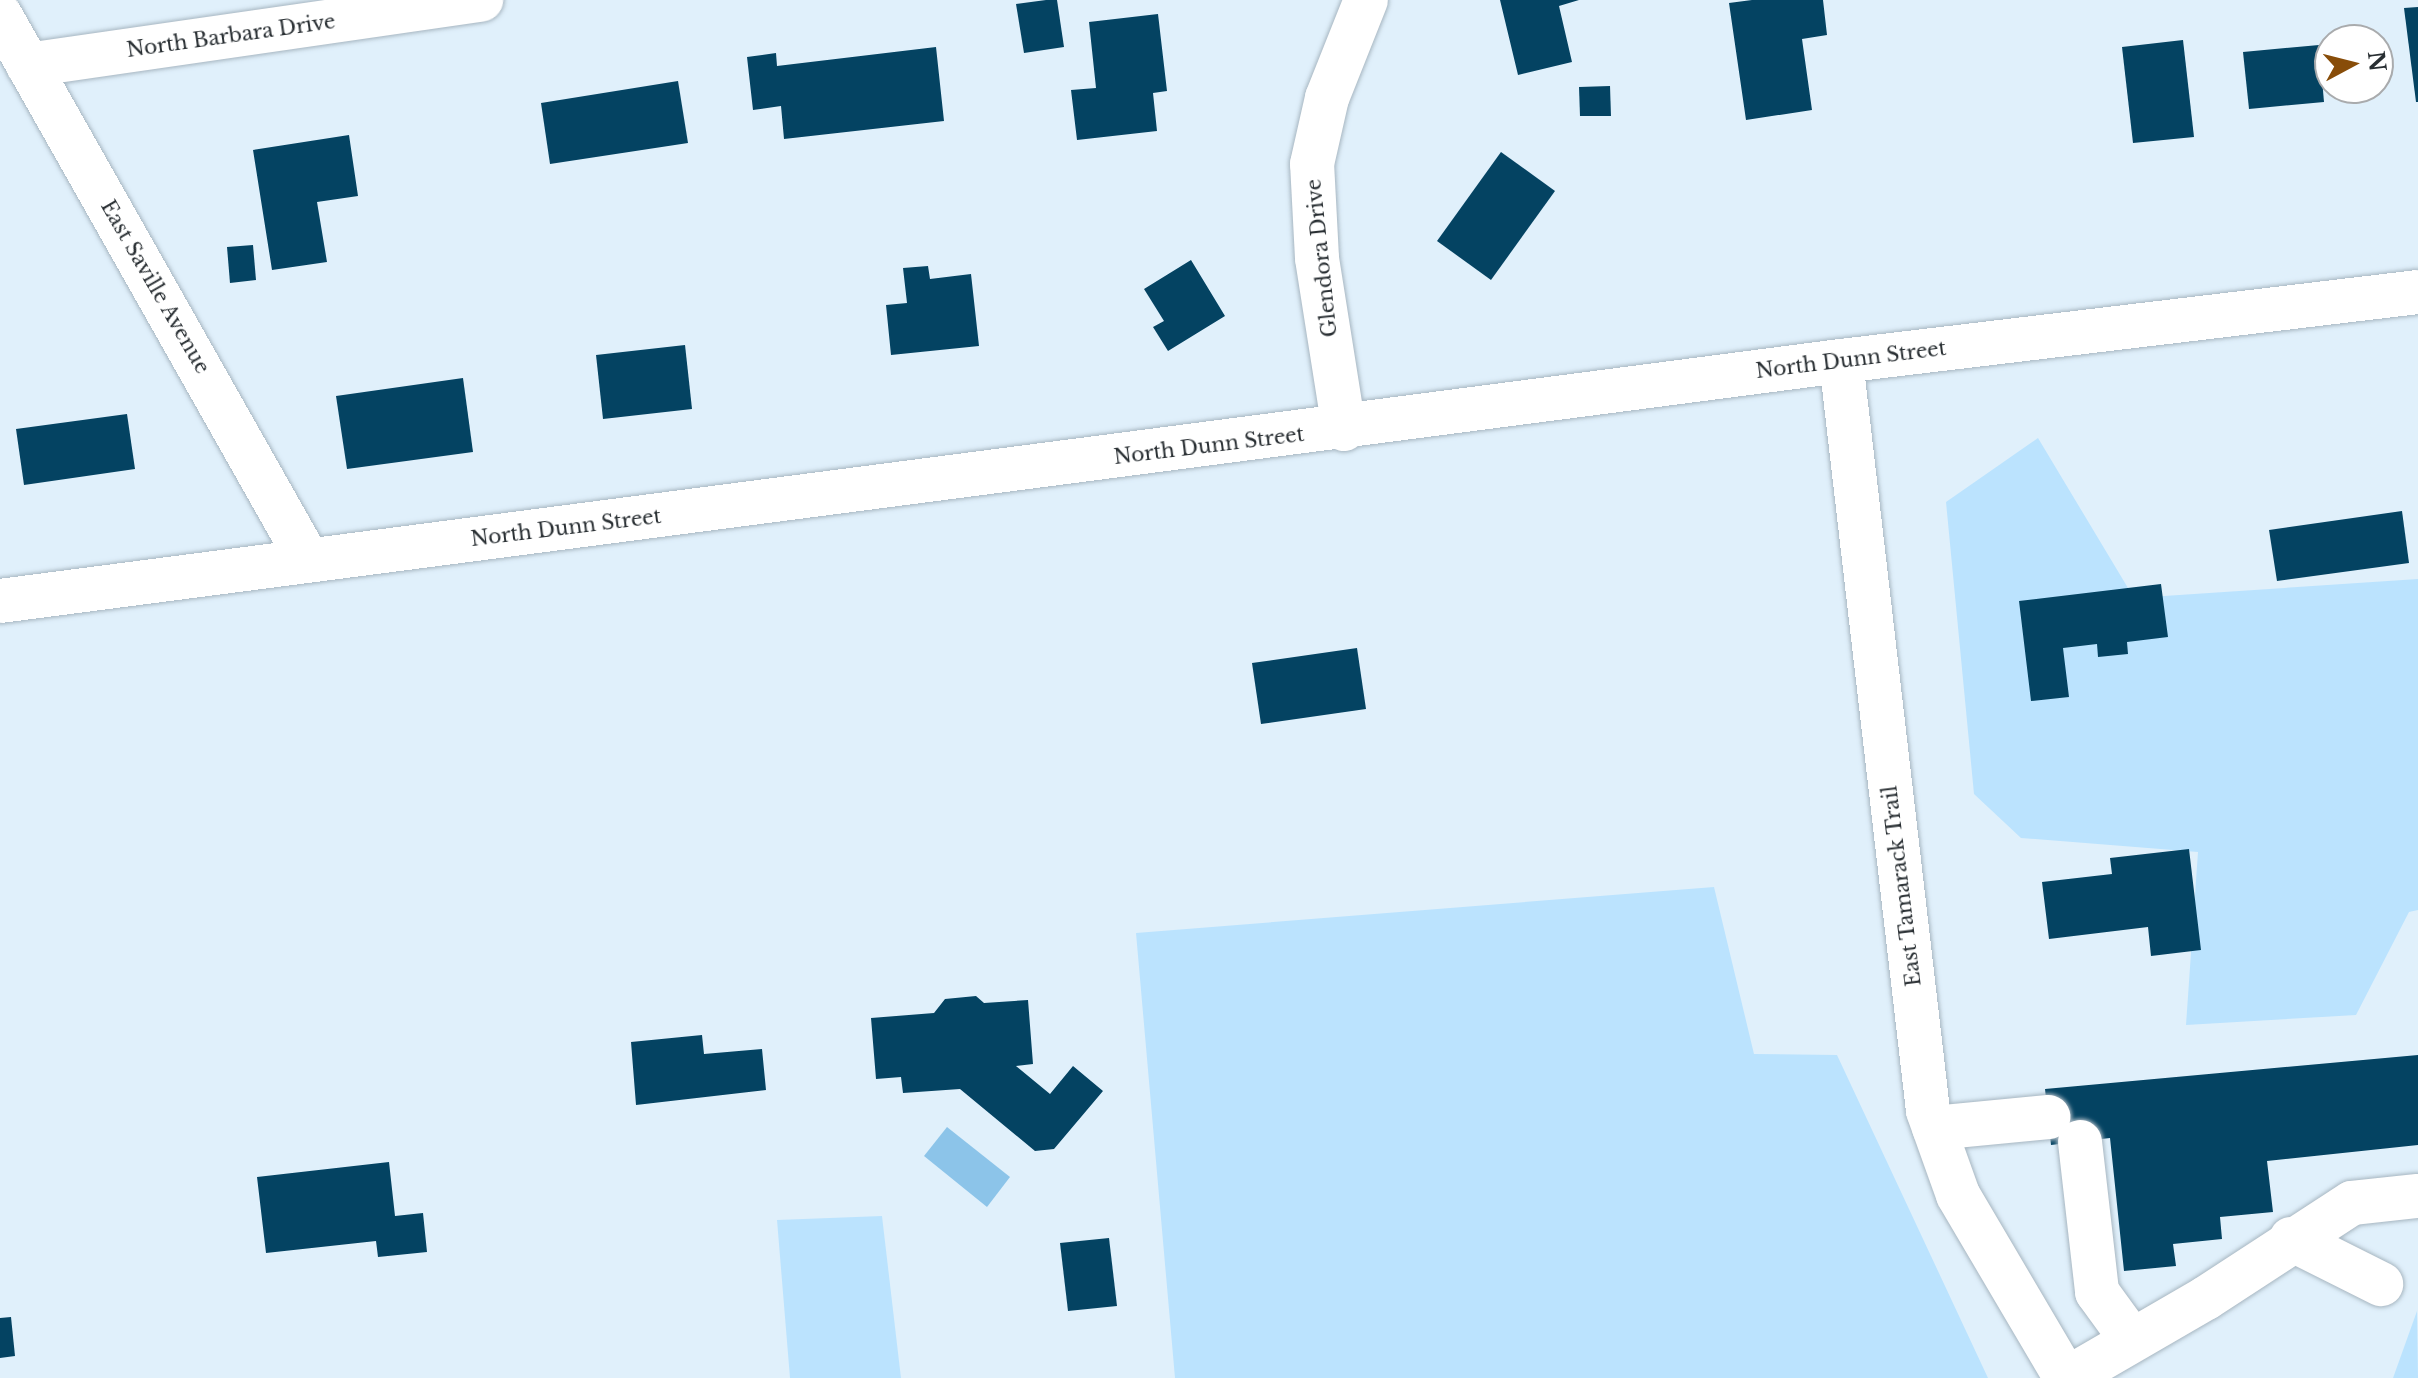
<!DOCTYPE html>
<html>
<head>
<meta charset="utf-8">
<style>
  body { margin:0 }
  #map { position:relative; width:2418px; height:1378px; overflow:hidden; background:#e0f0fb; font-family:"Libre Baskerville",serif }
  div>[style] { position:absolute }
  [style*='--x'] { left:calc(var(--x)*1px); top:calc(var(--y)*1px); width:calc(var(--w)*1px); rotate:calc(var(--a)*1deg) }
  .green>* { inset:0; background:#bbe3fe }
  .water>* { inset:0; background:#8cc4e9 }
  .building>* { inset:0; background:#044362 }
  .roads { filter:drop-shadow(0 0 2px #a7b6c1) drop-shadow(0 0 2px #a7b6c1) }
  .minor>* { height:44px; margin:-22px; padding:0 22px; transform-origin:22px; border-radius:22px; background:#fff }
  span { translate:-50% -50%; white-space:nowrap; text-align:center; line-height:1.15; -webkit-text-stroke:8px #fff; paint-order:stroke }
  .street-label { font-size:20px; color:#282e32 }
  .north { position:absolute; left:2314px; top:24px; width:80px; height:80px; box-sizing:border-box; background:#fff; border:2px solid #a9abad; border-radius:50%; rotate:83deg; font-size:22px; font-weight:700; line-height:32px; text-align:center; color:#282e32 }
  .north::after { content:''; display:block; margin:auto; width:28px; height:36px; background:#884d09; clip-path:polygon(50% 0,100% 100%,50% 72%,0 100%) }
</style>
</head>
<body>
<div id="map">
  <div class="green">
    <i style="clip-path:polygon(2038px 438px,2134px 598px,2418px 579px,2418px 910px,2409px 912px,2356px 1015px,2186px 1025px,2198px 852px,2021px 838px,1974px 794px,1946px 502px)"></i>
    <i style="clip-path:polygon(1714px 887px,1754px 1054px,1837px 1055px,1988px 1378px,1175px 1378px,1136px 933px)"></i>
    <i style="clip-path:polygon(882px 1216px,901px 1378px,790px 1378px,777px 1220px)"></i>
    <i style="clip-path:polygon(2417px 1311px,2418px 1378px,2393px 1378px)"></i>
  </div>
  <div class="water">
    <i style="clip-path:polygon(947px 1127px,1010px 1177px,987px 1207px,924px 1156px)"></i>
  </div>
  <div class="building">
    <i style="clip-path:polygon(1046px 0,1057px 0,1064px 47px,1024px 53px,1016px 4px)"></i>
    <i style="clip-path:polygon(1500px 0,1579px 0,1559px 6px,1572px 62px,1518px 75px)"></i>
    <i style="clip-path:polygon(1752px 0,1823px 0,1827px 35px,1802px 39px,1812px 110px,1746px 120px,1729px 3px)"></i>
    <i style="clip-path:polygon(2418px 7px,2418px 102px,2416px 102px,2404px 8px)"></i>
    <i style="clip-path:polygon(1158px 14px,1167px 91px,1153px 93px,1157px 131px,1077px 140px,1071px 90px,1096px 88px,1089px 22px)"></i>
    <i style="clip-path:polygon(2183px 40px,2194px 137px,2133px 143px,2122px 47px)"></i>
    <i style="clip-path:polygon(2319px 45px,2324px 102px,2249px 109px,2243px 52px)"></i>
    <i style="clip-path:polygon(936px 47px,944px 121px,784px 139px,781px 106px,753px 110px,747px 57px,776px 53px,777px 66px)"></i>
    <i style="clip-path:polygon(678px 81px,688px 143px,550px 164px,541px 103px)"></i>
    <i style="clip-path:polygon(1610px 86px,1611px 116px,1580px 116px,1579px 87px)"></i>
    <i style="clip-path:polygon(349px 135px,358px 196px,317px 202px,327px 262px,272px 270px,253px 150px)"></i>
    <i style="clip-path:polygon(1501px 152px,1555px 191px,1491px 280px,1437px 241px)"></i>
    <i style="clip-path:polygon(253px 245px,256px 280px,230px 283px,227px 247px)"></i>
    <i style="clip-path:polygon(1191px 260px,1225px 316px,1168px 351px,1153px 327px,1164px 321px,1144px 289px)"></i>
    <i style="clip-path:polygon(928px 266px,930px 279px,971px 274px,979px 346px,891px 355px,886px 305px,907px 303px,903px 268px)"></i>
    <i style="clip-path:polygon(685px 345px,692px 409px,603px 419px,596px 355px)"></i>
    <i style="clip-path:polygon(463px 378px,473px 452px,347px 469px,336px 396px)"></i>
    <i style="clip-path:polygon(127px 414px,135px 469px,24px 485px,16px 429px)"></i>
    <i style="clip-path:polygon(2402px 511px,2409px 563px,2277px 581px,2269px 530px)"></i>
    <i style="clip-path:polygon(2161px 584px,2168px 637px,2127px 642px,2128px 654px,2098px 657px,2097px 644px,2063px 648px,2069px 697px,2031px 701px,2019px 601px)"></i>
    <i style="clip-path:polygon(1357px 648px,1366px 709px,1261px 724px,1252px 663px)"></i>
    <i style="clip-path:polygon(2189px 849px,2201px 950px,2151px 956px,2148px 927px,2049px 939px,2042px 882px,2112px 874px,2110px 858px)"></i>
    <i style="clip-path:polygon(976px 996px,984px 1003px,1028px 1000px,1033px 1064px,1016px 1066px,1050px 1094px,1073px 1066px,1103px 1091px,1054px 1149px,1035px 1151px,960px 1089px,903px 1093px,901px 1077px,876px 1079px,871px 1018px,934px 1013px,945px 999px)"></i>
    <i style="clip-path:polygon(702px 1035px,704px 1054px,762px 1049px,766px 1090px,636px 1105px,631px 1042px)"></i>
    <i style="clip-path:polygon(2418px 1055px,2418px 1145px,2267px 1161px,2273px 1212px,2220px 1217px,2222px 1239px,2173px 1244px,2176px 1266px,2124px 1271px,2110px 1138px,2051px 1145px,2045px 1089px)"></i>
    <i style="clip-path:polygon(389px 1162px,395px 1216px,423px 1213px,427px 1252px,378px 1257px,376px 1241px,266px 1253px,257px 1177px)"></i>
    <i style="clip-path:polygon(1109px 1238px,1117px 1306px,1068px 1311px,1060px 1243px)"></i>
    <i style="clip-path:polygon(11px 1317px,15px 1356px,0 1358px,0 1318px)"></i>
  </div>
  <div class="roads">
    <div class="minor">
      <i style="--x:0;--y:15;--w:626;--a:60.53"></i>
      <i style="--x:28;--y:65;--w:458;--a:-8.2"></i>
      <i style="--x:1841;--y:361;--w:755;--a:83.38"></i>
      <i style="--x:1928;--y:1111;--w:89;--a:70.3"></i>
      <i style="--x:1958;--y:1195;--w:212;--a:59.5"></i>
      <i style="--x:1344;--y:429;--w:173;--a:-99"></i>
      <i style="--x:1317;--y:258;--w:94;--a:-93"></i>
      <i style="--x:1312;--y:164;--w:68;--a:-77.2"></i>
      <i style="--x:1327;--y:98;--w:105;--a:-68.3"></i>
      <i style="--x:0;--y:601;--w:1857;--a:-7.43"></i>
      <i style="--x:1841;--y:361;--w:581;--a:-6.82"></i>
      <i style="--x:1934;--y:1128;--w:115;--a:-5.5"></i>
      <i style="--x:2080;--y:1142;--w:151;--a:83.5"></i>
      <i style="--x:2097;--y:1292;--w:59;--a:53.9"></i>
      <i style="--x:2291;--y:1239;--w:101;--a:26.6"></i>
      <i style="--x:2068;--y:1378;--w:160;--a:-30.1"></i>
      <i style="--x:2206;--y:1298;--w:174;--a:-33.1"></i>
      <i style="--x:2352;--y:1203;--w:66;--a:-6.1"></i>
    </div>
  </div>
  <div class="street-label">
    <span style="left:231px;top:36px;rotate:-8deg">North Barbara Drive</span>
    <span style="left:1322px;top:258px;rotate:-96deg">Glendora Drive</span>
    <span style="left:155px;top:287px;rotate:60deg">East Saville Avenue</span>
    <span style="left:1851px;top:360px;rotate:-7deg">North Dunn Street</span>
    <span style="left:1209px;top:446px;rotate:-7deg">North Dunn Street</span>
    <span style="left:566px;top:528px;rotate:-7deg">North Dunn Street</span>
    <span style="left:1902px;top:886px;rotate:-97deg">East Tamarack Trail</span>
  </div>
  <div class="north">N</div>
</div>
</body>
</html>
